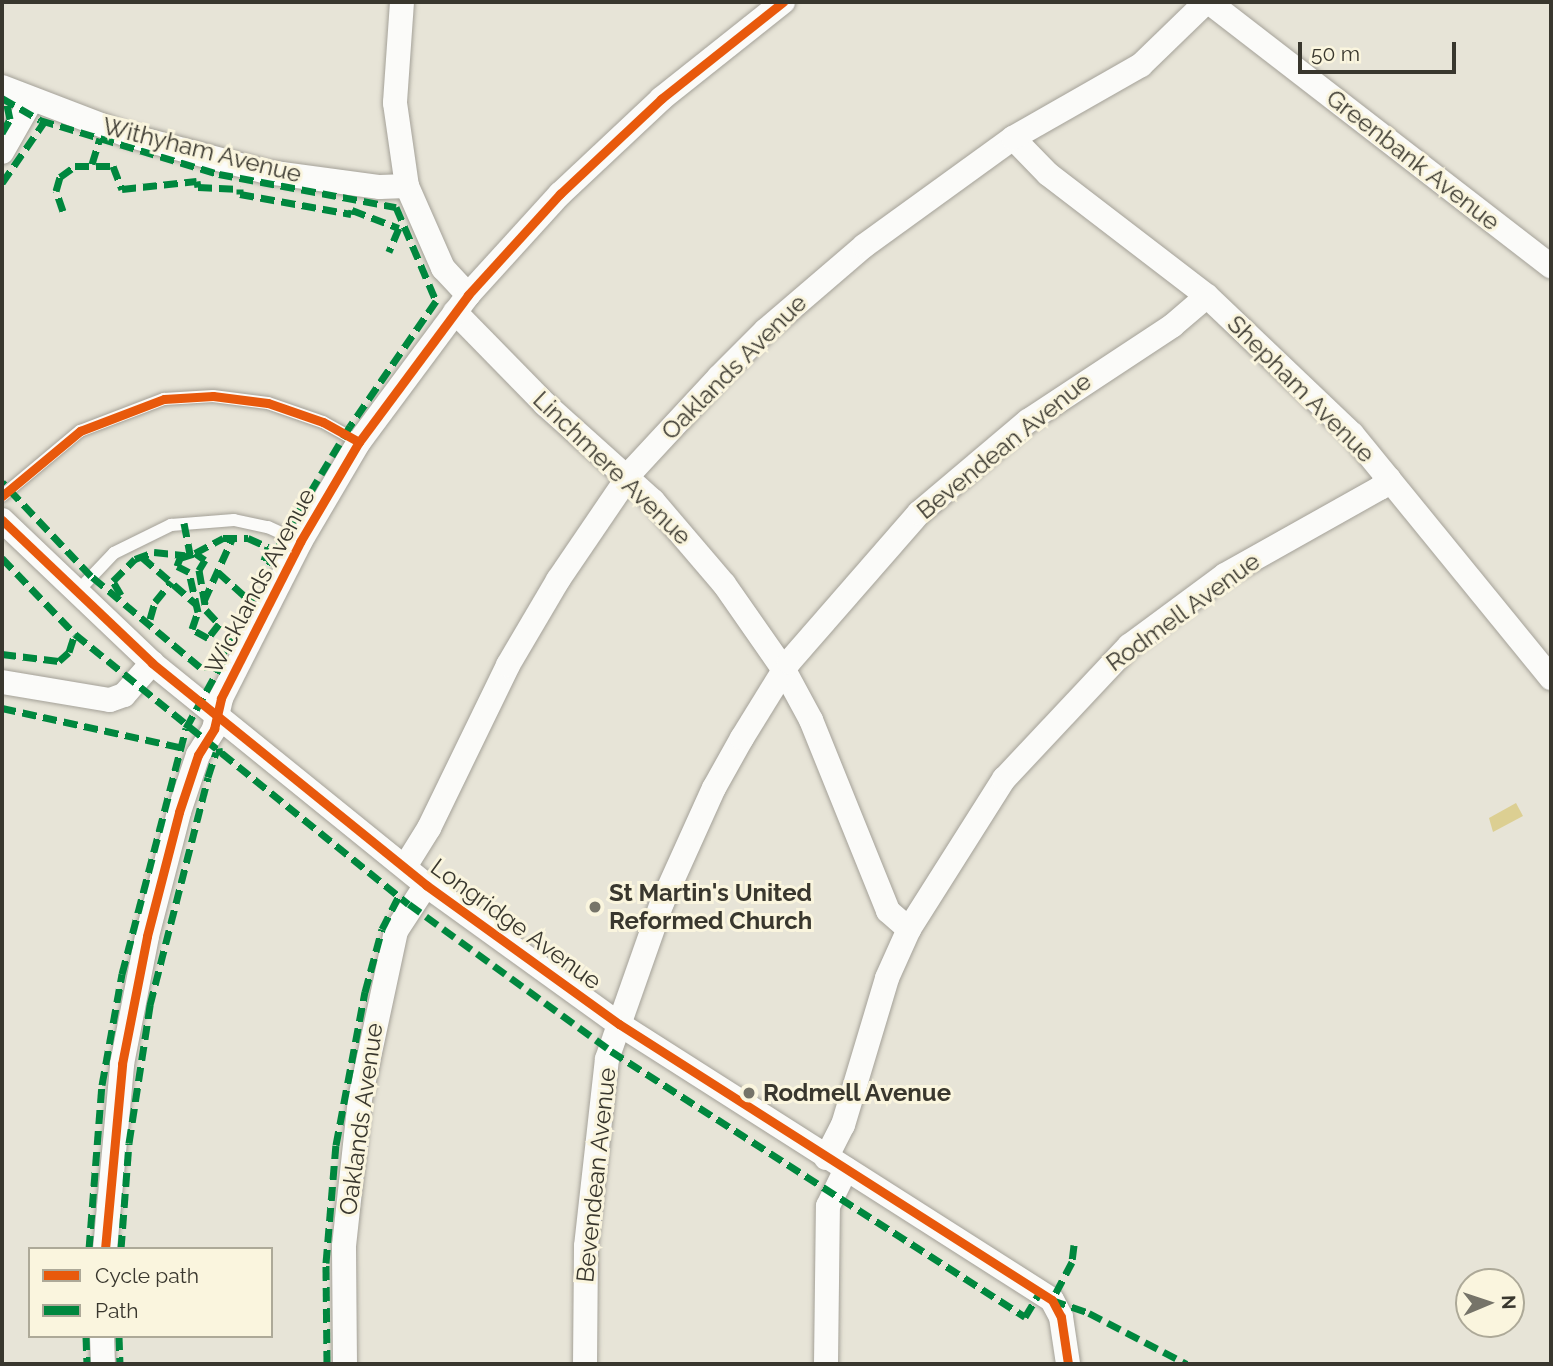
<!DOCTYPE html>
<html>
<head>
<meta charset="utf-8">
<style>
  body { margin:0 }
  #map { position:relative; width:1553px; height:1366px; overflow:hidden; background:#e7e4d7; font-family:Raleway,sans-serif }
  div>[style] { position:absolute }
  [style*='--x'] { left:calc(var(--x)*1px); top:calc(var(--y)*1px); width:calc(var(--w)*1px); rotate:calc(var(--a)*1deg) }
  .water>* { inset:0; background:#dccf92 }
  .roads { filter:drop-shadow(0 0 2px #a4a198) drop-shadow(0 0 2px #a4a198) }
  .service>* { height:12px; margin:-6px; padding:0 6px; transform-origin:6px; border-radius:6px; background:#fbfbf9 }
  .minor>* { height:24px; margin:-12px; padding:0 12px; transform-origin:12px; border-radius:12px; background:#fbfbf9 }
  .quiet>* { height:7px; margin-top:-3.5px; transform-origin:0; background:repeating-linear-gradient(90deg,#00873e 0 14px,transparent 0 21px) }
  .cycleway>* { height:9px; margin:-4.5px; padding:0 4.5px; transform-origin:4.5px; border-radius:4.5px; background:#e8590c }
  .dots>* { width:19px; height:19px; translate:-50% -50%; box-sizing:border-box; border:4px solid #faf5de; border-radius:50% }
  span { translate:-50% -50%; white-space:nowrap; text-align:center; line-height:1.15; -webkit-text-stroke:6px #faf5de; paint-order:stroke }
  .street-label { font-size:24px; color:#39372e }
  .poi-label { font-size:24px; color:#39372e; font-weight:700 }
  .left { translate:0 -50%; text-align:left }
  .frame { position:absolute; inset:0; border:4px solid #39372e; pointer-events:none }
  .legend { position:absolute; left:28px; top:1247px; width:245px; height:91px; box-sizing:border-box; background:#faf5de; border:2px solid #ada998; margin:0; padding:9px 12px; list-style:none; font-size:21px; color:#39372e }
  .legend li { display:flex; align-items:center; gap:14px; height:35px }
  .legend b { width:35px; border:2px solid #ada998 }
  .north { position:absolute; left:1455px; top:1268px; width:70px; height:70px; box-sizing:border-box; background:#faf5de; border:2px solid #ada998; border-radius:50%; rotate:88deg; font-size:19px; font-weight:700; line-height:28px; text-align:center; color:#39372e }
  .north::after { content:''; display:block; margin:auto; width:24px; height:32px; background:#767469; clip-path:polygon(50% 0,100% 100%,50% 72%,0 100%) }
  .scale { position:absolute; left:1298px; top:42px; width:158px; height:32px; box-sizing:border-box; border:4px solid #39372e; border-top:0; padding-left:9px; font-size:21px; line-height:24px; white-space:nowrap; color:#39372e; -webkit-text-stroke:5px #faf5de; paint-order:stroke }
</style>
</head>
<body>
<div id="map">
  <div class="water">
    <i style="clip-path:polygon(1516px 803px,1523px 816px,1493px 832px,1489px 818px)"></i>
  </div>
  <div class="roads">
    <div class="service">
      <i style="--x:2;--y:496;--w:102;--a:-39.8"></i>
      <i style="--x:80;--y:431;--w:90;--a:-20.9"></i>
      <i style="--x:164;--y:399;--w:49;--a:-3.5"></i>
      <i style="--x:213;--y:396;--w:55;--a:7.3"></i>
      <i style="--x:268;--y:403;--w:58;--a:19.1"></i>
      <i style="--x:323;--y:422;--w:41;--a:29.1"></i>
      <i style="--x:76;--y:593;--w:55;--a:-46.5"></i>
      <i style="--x:114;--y:553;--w:64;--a:-26.2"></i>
      <i style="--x:171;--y:525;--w:63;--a:-4.5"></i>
      <i style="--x:234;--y:520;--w:35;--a:12"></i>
      <i style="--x:268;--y:527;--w:35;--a:25"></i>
    </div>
    <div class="minor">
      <i style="--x:402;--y:2;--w:101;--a:94"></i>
      <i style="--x:395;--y:103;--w:84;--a:81.8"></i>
      <i style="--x:407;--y:186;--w:90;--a:66.3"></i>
      <i style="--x:443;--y:268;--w:37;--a:47"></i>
      <i style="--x:1209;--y:2;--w:432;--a:37.7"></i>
      <i style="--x:2;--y:87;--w:134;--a:21"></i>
      <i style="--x:127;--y:135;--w:145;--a:14.8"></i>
      <i style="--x:267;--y:172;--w:114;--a:7.6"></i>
      <i style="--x:380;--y:187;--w:27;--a:-2"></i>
      <i style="--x:1013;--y:138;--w:50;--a:45.8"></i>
      <i style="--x:1048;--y:174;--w:200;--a:37.5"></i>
      <i style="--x:1207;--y:296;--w:200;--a:43.6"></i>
      <i style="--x:1352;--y:434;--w:315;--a:50.8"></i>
      <i style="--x:2;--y:152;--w:59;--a:-60.4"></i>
      <i style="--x:455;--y:312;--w:129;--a:45.6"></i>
      <i style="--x:545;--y:404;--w:145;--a:41.9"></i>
      <i style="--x:653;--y:501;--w:109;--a:49.5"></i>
      <i style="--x:724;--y:584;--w:105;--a:55.1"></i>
      <i style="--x:784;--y:670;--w:57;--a:61.6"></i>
      <i style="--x:811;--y:720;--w:206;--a:68"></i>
      <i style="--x:888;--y:911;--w:28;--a:41"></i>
      <i style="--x:2;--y:520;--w:207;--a:43.6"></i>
      <i style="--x:152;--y:663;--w:353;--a:39"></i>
      <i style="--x:426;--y:885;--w:238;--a:35.8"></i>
      <i style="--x:619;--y:1024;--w:513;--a:32.51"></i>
      <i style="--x:1052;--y:1300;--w:19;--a:62"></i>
      <i style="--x:1061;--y:1317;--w:48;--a:81.5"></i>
      <i style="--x:2;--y:682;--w:109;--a:9.5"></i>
      <i style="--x:110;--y:700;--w:15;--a:-20"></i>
      <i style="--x:124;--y:695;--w:43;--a:-48.8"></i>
      <i style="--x:406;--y:865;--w:44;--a:-58.1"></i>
      <i style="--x:429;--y:828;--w:181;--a:-64.1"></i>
      <i style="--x:508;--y:665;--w:99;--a:-59.5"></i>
      <i style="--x:558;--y:580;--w:132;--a:-55.8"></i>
      <i style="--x:632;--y:471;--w:128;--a:-47.2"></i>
      <i style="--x:719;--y:377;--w:66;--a:-45"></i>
      <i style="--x:766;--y:330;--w:129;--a:-40.6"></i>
      <i style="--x:864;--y:246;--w:184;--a:-35.9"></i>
      <i style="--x:1013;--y:138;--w:147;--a:-29.7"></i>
      <i style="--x:1141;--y:65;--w:91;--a:-44.1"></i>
      <i style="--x:826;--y:1158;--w:37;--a:-63"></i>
      <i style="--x:843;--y:1125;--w:153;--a:-73.3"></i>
      <i style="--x:887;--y:978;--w:54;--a:-65.8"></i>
      <i style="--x:909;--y:929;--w:178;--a:-57.7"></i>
      <i style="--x:1004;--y:779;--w:183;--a:-46.8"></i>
      <i style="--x:1129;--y:646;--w:119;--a:-36.5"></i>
      <i style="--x:1225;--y:575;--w:178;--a:-29.3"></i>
      <i style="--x:1380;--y:488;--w:13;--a:-48"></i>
      <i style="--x:105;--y:1249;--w:186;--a:-84.7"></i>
      <i style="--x:122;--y:1064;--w:130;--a:-78.9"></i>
      <i style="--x:147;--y:936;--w:128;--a:-75.5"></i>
      <i style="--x:179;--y:812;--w:60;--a:-71.6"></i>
      <i style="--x:198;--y:755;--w:31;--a:-58"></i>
      <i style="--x:214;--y:729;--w:32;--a:-77"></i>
      <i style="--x:221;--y:698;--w:175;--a:-63.1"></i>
      <i style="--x:300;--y:542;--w:116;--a:-59.5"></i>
      <i style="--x:359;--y:442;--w:183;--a:-53.4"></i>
      <i style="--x:468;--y:295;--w:137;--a:-47.7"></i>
      <i style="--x:560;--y:194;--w:139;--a:-43.2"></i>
      <i style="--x:661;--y:99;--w:156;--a:-38.5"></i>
      <i style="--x:102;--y:1336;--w:28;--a:88"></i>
      <i style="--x:345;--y:1364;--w:118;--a:-90.5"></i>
      <i style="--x:344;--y:1246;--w:148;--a:-83.8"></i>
      <i style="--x:360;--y:1099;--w:172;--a:-77.9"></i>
      <i style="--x:396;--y:931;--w:55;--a:-56.9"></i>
      <i style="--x:585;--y:1364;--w:118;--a:-89.5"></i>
      <i style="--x:586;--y:1246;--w:188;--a:-83.6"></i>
      <i style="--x:607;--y:1059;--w:165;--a:-70.6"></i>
      <i style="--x:662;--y:903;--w:126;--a:-65.7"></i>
      <i style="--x:714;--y:788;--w:57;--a:-60.8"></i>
      <i style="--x:742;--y:738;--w:89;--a:-58.3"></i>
      <i style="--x:789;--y:662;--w:198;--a:-48.9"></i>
      <i style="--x:919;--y:513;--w:143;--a:-40.2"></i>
      <i style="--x:1028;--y:421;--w:173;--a:-33.4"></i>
      <i style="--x:1172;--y:326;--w:46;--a:-40.6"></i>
      <i style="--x:826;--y:1364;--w:158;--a:-89.3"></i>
      <i style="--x:828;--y:1206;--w:41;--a:-64.1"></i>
    </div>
  </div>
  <div class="quiet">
    <i style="--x:2;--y:98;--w:44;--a:30.1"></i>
    <i style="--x:40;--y:120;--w:187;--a:16.8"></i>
    <i style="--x:219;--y:174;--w:180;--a:10.6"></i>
    <i style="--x:396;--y:207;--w:102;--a:66.9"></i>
    <i style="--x:436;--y:301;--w:152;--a:124.5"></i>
    <i style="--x:350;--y:426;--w:126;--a:121"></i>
    <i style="--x:285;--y:534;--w:148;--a:117.4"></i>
    <i style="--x:217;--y:665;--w:17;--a:173"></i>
    <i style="--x:200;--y:667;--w:142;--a:-140.1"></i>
    <i style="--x:91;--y:576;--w:129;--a:-133.4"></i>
    <i style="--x:2;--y:133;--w:16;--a:-60"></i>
    <i style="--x:10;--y:119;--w:19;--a:-102"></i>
    <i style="--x:92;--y:164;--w:27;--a:-73"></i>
    <i style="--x:2;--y:183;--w:75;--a:-55.3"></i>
    <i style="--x:63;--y:211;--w:21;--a:-109"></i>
    <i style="--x:56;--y:191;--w:15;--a:-74"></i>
    <i style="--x:60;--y:177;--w:19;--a:-36"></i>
    <i style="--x:75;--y:166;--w:38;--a:0"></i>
    <i style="--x:113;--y:166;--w:25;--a:69"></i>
    <i style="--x:122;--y:189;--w:75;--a:-6.1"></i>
    <i style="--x:197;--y:181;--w:6;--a:81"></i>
    <i style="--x:198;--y:187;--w:42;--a:2.7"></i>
    <i style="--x:240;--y:189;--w:5;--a:90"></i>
    <i style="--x:240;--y:194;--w:113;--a:10.2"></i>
    <i style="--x:351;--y:214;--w:4;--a:-76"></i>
    <i style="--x:352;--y:210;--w:50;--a:21"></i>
    <i style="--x:399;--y:228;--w:26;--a:113"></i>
    <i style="--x:184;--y:523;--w:32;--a:79"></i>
    <i style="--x:195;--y:553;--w:32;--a:-28"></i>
    <i style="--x:223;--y:538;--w:25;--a:0"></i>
    <i style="--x:248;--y:538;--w:22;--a:24"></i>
    <i style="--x:268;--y:547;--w:18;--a:106"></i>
    <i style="--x:195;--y:553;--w:12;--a:35"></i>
    <i style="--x:205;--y:560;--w:12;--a:121"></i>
    <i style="--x:199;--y:570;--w:41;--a:80.1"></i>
    <i style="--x:206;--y:610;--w:19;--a:47"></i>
    <i style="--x:219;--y:624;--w:18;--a:128"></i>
    <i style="--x:208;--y:638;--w:18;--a:-151"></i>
    <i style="--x:192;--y:629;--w:18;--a:-71"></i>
    <i style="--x:198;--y:612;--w:41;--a:-102.7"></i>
    <i style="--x:189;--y:572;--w:13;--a:-153"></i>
    <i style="--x:177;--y:566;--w:9;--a:-69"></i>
    <i style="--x:180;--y:558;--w:16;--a:-18"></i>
    <i style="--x:142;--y:557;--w:72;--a:41"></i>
    <i style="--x:2;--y:558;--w:105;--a:46.2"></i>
    <i style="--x:75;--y:634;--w:429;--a:39"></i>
    <i style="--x:409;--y:904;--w:250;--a:36"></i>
    <i style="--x:611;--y:1051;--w:492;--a:32.7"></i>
    <i style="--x:1025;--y:1317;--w:29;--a:-59"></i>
    <i style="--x:218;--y:572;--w:39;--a:42"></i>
    <i style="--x:121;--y:595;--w:16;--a:-120"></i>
    <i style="--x:113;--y:581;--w:31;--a:-45"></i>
    <i style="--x:135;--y:559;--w:20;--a:-20"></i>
    <i style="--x:154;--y:552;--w:31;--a:6"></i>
    <i style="--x:204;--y:601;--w:70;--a:-65.6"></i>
    <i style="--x:150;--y:619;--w:18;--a:-74"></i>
    <i style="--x:155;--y:602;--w:26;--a:-51"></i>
    <i style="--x:2;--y:654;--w:57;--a:7"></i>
    <i style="--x:59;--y:661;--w:13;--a:-42"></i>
    <i style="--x:69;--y:652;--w:19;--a:-72"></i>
    <i style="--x:2;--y:708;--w:182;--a:12.4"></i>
    <i style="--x:1074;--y:1245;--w:17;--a:97"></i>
    <i style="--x:1072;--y:1262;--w:43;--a:117.8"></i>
    <i style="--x:1052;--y:1300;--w:39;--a:19"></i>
    <i style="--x:1089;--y:1313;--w:110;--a:27.5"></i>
    <i style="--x:89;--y:1249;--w:165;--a:-85.5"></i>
    <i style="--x:102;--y:1085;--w:113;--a:-79.8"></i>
    <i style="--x:122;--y:974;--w:254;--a:-75.4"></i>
    <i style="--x:186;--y:728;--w:77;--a:-61.1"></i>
    <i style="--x:121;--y:1249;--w:106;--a:-85.7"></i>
    <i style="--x:129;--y:1143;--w:140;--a:-81.3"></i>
    <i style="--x:150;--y:1005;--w:235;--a:-75.7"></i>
    <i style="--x:208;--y:777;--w:26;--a:-72"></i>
    <i style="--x:216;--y:752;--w:7;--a:-8"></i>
    <i style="--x:86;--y:1336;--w:28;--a:88"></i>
    <i style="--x:119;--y:1336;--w:28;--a:88"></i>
    <i style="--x:327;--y:1364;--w:101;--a:-90.6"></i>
    <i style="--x:326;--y:1263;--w:118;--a:-85.2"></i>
    <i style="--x:336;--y:1145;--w:156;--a:-79.3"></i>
    <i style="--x:365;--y:992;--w:65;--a:-74.9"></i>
    <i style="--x:382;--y:929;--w:38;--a:-63"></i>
  </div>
  <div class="cycleway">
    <i style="--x:2;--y:496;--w:102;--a:-39.8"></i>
    <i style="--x:80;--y:431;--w:90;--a:-20.9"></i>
    <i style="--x:164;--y:399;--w:49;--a:-3.5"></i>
    <i style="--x:213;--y:396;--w:55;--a:7.3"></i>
    <i style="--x:268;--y:403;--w:58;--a:19.1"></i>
    <i style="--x:323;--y:422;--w:41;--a:29.1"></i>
    <i style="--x:2;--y:520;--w:207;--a:43.6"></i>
    <i style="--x:152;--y:663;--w:353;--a:39"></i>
    <i style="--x:426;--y:885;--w:238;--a:35.8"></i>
    <i style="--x:619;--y:1024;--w:513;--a:32.51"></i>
    <i style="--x:1052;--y:1300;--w:19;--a:62"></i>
    <i style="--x:1061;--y:1317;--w:48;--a:81.5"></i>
    <i style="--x:105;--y:1249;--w:186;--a:-84.7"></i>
    <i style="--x:122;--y:1064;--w:130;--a:-78.9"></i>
    <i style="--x:147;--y:936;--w:128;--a:-75.5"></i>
    <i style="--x:179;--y:812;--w:60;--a:-71.6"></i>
    <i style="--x:198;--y:755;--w:31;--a:-58"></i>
    <i style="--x:214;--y:729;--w:32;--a:-77"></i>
    <i style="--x:221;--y:698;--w:175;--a:-63.1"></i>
    <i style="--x:300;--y:542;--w:116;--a:-59.5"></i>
    <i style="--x:359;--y:442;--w:183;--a:-53.4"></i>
    <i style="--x:468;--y:295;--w:137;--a:-47.7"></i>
    <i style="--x:560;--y:194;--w:139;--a:-43.2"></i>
    <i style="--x:661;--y:99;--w:156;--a:-38.5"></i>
  </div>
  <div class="dots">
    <i style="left:595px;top:907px;background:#767469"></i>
    <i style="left:749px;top:1093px;background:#767469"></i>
  </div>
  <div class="street-label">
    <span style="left:202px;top:150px;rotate:14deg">Withyham Avenue</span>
    <span style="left:1413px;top:160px;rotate:38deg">Greenbank Avenue</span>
    <span style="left:734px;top:367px;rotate:-45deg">Oaklands Avenue</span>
    <span style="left:1301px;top:389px;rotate:45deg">Shepham Avenue</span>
    <span style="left:1004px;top:446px;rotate:-39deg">Bevendean Avenue</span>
    <span style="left:612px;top:468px;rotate:44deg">Linchmere Avenue</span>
    <span style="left:260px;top:581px;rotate:-62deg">Wicklands Avenue</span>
    <span style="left:1183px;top:612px;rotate:-36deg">Rodmell Avenue</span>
    <span style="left:516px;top:924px;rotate:36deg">Longridge Avenue</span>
    <span style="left:361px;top:1119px;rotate:-82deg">Oaklands Avenue</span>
    <span style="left:596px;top:1175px;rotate:-84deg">Bevendean Avenue</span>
  </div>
  <div class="poi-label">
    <span class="left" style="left:609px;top:907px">St Martin's United<br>Reformed Church</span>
    <span class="left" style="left:763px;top:1093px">Rodmell Avenue</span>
  </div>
  <div class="frame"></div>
  <ul class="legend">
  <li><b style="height:9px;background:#e8590c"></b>Cycle path</li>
  <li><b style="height:9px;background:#00873e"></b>Path</li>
  </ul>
  <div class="north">N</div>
  <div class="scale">50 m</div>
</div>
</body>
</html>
